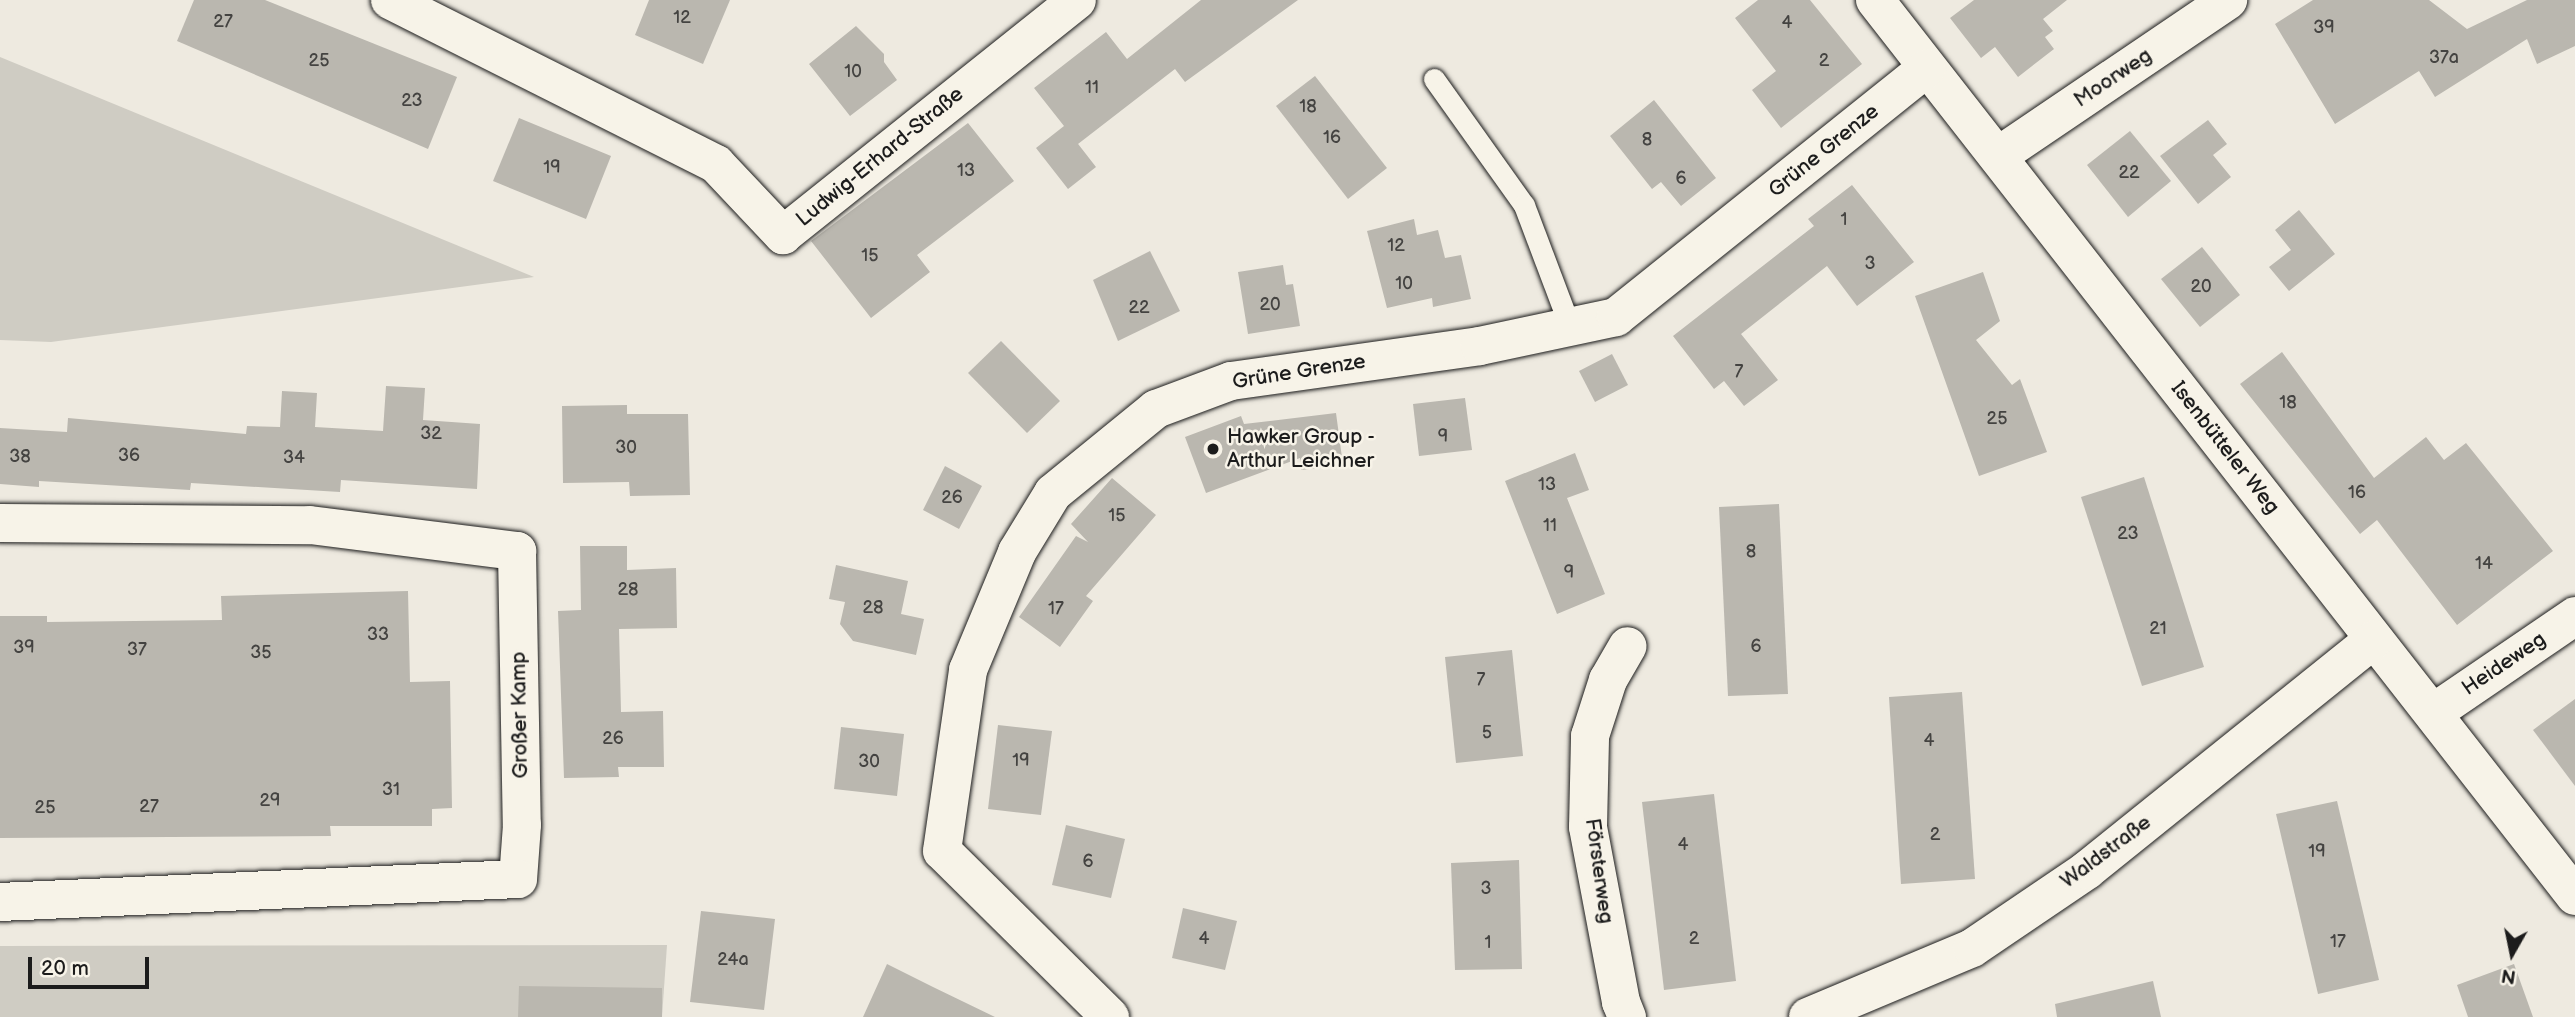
<!DOCTYPE html>
<html>
<head>
<meta charset="utf-8">
<style>
  body { margin:0 }
  #map { position:relative; width:2575px; height:1017px; overflow:hidden; background:#eeeae0; font-family:"Balsamiq Sans",sans-serif }
  div>[style] { position:absolute }
  [style*='--x'] { left:calc(var(--x)*1px); top:calc(var(--y)*1px); width:calc(var(--w)*1px); rotate:calc(var(--a)*1deg) }
  .green>* { inset:0; background:#cfccc3 }
  .building>* { inset:0; background:#bab7af }
  .roads { filter:drop-shadow(0 0 2px #1c1c1c) drop-shadow(0 0 2px #1c1c1c) }
  .lane>* { height:21px; margin:-10.5px; padding:0 10.5px; transform-origin:10.5px; border-radius:10.5px; background:#f7f3e8 }
  .street>* { height:38px; margin:-19px; padding:0 19px; transform-origin:19px; border-radius:19px; background:#f7f3e8 }
  .dots>* { width:19px; height:19px; translate:-50% -50%; box-sizing:border-box; border:4px solid #f7f3e8; border-radius:50% }
  span { translate:-50% -50%; white-space:nowrap; text-align:center; line-height:1.15; -webkit-text-stroke:5px #f7f3e8; paint-order:stroke }
  .number-label { font-size:18px; color:#444341 }
  .number-label span { -webkit-text-stroke-width:0 }
  .street-label { font-size:21px; color:#1c1c1c }
  .poi-label { font-size:21px; color:#1c1c1c }
  .left { translate:0 -50%; text-align:left }
  .north { position:absolute; left:2477px; top:919px; width:70px; height:70px; -webkit-text-stroke:5px #f7f3e8; paint-order:stroke; rotate:189deg; font-size:19px; font-weight:700; line-height:28px; text-align:center; color:#1c1c1c }
  .north::after { content:''; display:block; margin:auto; width:24px; height:32px; background:#1c1c1c; clip-path:polygon(50% 0,100% 100%,50% 72%,0 100%) }
  .scale { position:absolute; left:28px; top:957px; width:121px; height:32px; box-sizing:border-box; border:4px solid #1c1c1c; border-top:0; padding-left:9px; font-size:21px; line-height:24px; white-space:nowrap; color:#1c1c1c; -webkit-text-stroke:5px #f7f3e8; paint-order:stroke }
</style>
</head>
<body>
<div id="map">
  <div class="green">
    <i style="clip-path:polygon(0 57px,534px 277px,51px 342px,0 340px)"></i>
    <i style="clip-path:polygon(667px 945px,662px 1017px,0 1017px,0 946px)"></i>
  </div>
  <div class="building">
    <i style="clip-path:polygon(194px 0,265px 0,457px 77px,428px 149px,177px 41px)"></i>
    <i style="clip-path:polygon(649px 0,730px 0,703px 64px,635px 35px)"></i>
    <i style="clip-path:polygon(1201px 0,1298px 0,1185px 82px,1175px 69px,1078px 144px,1068px 131px,1096px 167px,1068px 189px,1036px 148px,1064px 126px,1034px 88px,1106px 32px,1127px 59px)"></i>
    <i style="clip-path:polygon(1758px 0,1810px 0,1862px 64px,1781px 128px,1752px 90px,1776px 71px,1735px 18px)"></i>
    <i style="clip-path:polygon(1974px 0,2067px 0,2043px 19px,2053px 31px,2045px 37px,2054px 49px,2018px 77px,1995px 47px,1981px 58px,1950px 18px)"></i>
    <i style="clip-path:polygon(2313px 0,2429px 0,2467px 29px,2527px 0,2575px 0,2575px 46px,2537px 64px,2527px 39px,2435px 97px,2419px 71px,2335px 124px,2275px 24px)"></i>
    <i style="clip-path:polygon(856px 26px,884px 54px,884px 62px,897px 80px,850px 116px,809px 64px)"></i>
    <i style="clip-path:polygon(1315px 76px,1387px 168px,1348px 199px,1276px 106px)"></i>
    <i style="clip-path:polygon(1654px 100px,1716px 178px,1681px 206px,1661px 182px,1652px 189px,1610px 136px)"></i>
    <i style="clip-path:polygon(519px 118px,611px 156px,586px 219px,493px 181px)"></i>
    <i style="clip-path:polygon(2208px 120px,2227px 144px,2213px 155px,2231px 177px,2198px 204px,2160px 156px)"></i>
    <i style="clip-path:polygon(968px 123px,1014px 181px,917px 255px,930px 272px,871px 318px,811px 241px)"></i>
    <i style="clip-path:polygon(2130px 131px,2171px 181px,2128px 217px,2087px 165px)"></i>
    <i style="clip-path:polygon(1852px 185px,1914px 262px,1857px 306px,1827px 266px,1741px 334px,1778px 380px,1744px 406px,1724px 381px,1714px 389px,1673px 336px,1814px 226px,1808px 219px)"></i>
    <i style="clip-path:polygon(2299px 210px,2335px 254px,2289px 291px,2269px 267px,2291px 250px,2275px 230px)"></i>
    <i style="clip-path:polygon(1414px 219px,1417px 235px,1438px 230px,1445px 258px,1461px 255px,1471px 299px,1433px 307px,1432px 298px,1387px 308px,1367px 231px)"></i>
    <i style="clip-path:polygon(2202px 247px,2240px 295px,2200px 327px,2161px 279px)"></i>
    <i style="clip-path:polygon(1150px 251px,1180px 311px,1118px 341px,1093px 280px)"></i>
    <i style="clip-path:polygon(1283px 265px,1286px 285px,1293px 284px,1300px 326px,1248px 334px,1238px 272px)"></i>
    <i style="clip-path:polygon(1983px 272px,2000px 321px,1976px 340px,2012px 385px,2020px 379px,2047px 452px,1979px 476px,1915px 296px)"></i>
    <i style="clip-path:polygon(1001px 341px,1060px 401px,1027px 433px,968px 373px)"></i>
    <i style="clip-path:polygon(2282px 352px,2374px 478px,2426px 437px,2444px 460px,2466px 443px,2553px 551px,2457px 625px,2377px 520px,2360px 534px,2240px 384px)"></i>
    <i style="clip-path:polygon(1612px 354px,1628px 385px,1595px 402px,1579px 371px)"></i>
    <i style="clip-path:polygon(386px 386px,425px 388px,423px 420px,480px 424px,477px 489px,341px 480px,340px 492px,191px 483px,190px 490px,39px 481px,39px 487px,0 484px,0 428px,67px 432px,68px 418px,246px 434px,247px 426px,280px 427px,282px 391px,317px 393px,315px 427px,383px 431px)"></i>
    <i style="clip-path:polygon(1465px 398px,1472px 450px,1419px 456px,1413px 404px)"></i>
    <i style="clip-path:polygon(627px 405px,627px 414px,688px 414px,690px 495px,630px 496px,629px 482px,563px 483px,562px 406px)"></i>
    <i style="clip-path:polygon(1336px 413px,1343px 465px,1301px 470px,1300px 458px,1206px 493px,1185px 437px,1241px 416px,1244px 424px)"></i>
    <i style="clip-path:polygon(1575px 453px,1589px 490px,1567px 498px,1605px 594px,1557px 614px,1505px 481px)"></i>
    <i style="clip-path:polygon(945px 466px,982px 486px,959px 529px,923px 510px)"></i>
    <i style="clip-path:polygon(2144px 477px,2204px 667px,2142px 686px,2081px 497px)"></i>
    <i style="clip-path:polygon(1112px 478px,1156px 515px,1086px 596px,1093px 601px,1060px 647px,1019px 617px,1076px 536px,1088px 542px,1071px 524px)"></i>
    <i style="clip-path:polygon(1779px 504px,1788px 694px,1728px 696px,1719px 507px)"></i>
    <i style="clip-path:polygon(580px 546px,627px 546px,627px 570px,676px 568px,677px 628px,619px 629px,621px 712px,663px 711px,664px 767px,618px 767px,619px 777px,564px 778px,558px 611px,581px 610px)"></i>
    <i style="clip-path:polygon(836px 565px,908px 581px,901px 614px,924px 619px,916px 655px,853px 641px,840px 624px,845px 602px,829px 599px)"></i>
    <i style="clip-path:polygon(408px 591px,410px 682px,450px 681px,452px 808px,432px 809px,432px 826px,330px 826px,331px 836px,0 838px,0 616px,47px 616px,47px 622px,222px 620px,221px 596px)"></i>
    <i style="clip-path:polygon(1512px 650px,1523px 756px,1456px 763px,1445px 657px)"></i>
    <i style="clip-path:polygon(1962px 692px,1975px 879px,1901px 884px,1889px 697px)"></i>
    <i style="clip-path:polygon(2575px 699px,2575px 786px,2533px 730px)"></i>
    <i style="clip-path:polygon(998px 725px,1052px 731px,1041px 815px,988px 809px)"></i>
    <i style="clip-path:polygon(841px 727px,904px 734px,897px 796px,834px 789px)"></i>
    <i style="clip-path:polygon(1714px 794px,1736px 981px,1664px 990px,1642px 802px)"></i>
    <i style="clip-path:polygon(2337px 801px,2379px 980px,2318px 994px,2276px 814px)"></i>
    <i style="clip-path:polygon(1066px 825px,1125px 839px,1111px 898px,1052px 885px)"></i>
    <i style="clip-path:polygon(1519px 860px,1522px 969px,1455px 970px,1451px 863px)"></i>
    <i style="clip-path:polygon(1183px 908px,1237px 921px,1225px 970px,1172px 958px)"></i>
    <i style="clip-path:polygon(701px 911px,775px 919px,764px 1010px,690px 1002px)"></i>
    <i style="clip-path:polygon(887px 964px,933px 987px,995px 1017px,863px 1017px)"></i>
    <i style="clip-path:polygon(2514px 964px,2533px 1017px,2468px 1017px,2457px 985px)"></i>
    <i style="clip-path:polygon(2153px 981px,2161px 1017px,2057px 1017px,2055px 1004px)"></i>
    <i style="clip-path:polygon(519px 986px,662px 988px,662px 1017px,518px 1017px)"></i>
  </div>
  <div class="roads">
    <div class="lane">
      <i style="--x:1434;--y:79;--w:155;--a:54.5"></i>
      <i style="--x:1524;--y:205;--w:130;--a:69.3"></i>
    </div>
    <div class="street">
      <i style="--x:390;--y:0;--w:365;--a:26.7"></i>
      <i style="--x:716;--y:164;--w:98;--a:46.7"></i>
      <i style="--x:783;--y:235;--w:376;--a:-38.6"></i>
      <i style="--x:1875;--y:0;--w:1137;--a:52"></i>
      <i style="--x:1998;--y:156;--w:278;--a:-34.1"></i>
      <i style="--x:0;--y:523;--w:310;--a:0.4"></i>
      <i style="--x:310;--y:525;--w:209;--a:7.2"></i>
      <i style="--x:517;--y:551;--w:274;--a:89"></i>
      <i style="--x:522;--y:825;--w:54;--a:94.2"></i>
      <i style="--x:518;--y:879;--w:519;--a:177.46"></i>
      <i style="--x:2433;--y:713;--w:172;--a:-34.3"></i>
      <i style="--x:1110;--y:1017;--w:236;--a:-135.3"></i>
      <i style="--x:942;--y:851;--w:183;--a:-81.8"></i>
      <i style="--x:968;--y:670;--w:128;--a:-67.4"></i>
      <i style="--x:1017;--y:552;--w:69;--a:-58.6"></i>
      <i style="--x:1053;--y:493;--w:133;--a:-39.2"></i>
      <i style="--x:1156;--y:409;--w:80;--a:-20.5"></i>
      <i style="--x:1231;--y:381;--w:251;--a:-8"></i>
      <i style="--x:1480;--y:346;--w:139;--a:-12"></i>
      <i style="--x:1616;--y:317;--w:398;--a:-38.7"></i>
      <i style="--x:1627;--y:1017;--w:16;--a:-112"></i>
      <i style="--x:1621;--y:1002;--w:178;--a:-100.7"></i>
      <i style="--x:1588;--y:827;--w:91;--a:-88.7"></i>
      <i style="--x:1590;--y:736;--w:59;--a:-72.2"></i>
      <i style="--x:1608;--y:680;--w:39;--a:-60"></i>
      <i style="--x:1808;--y:1017;--w:178;--a:-22.8"></i>
      <i style="--x:1972;--y:948;--w:139;--a:-34.1"></i>
      <i style="--x:2087;--y:870;--w:368;--a:-38.8"></i>
    </div>
  </div>
  <div class="dots">
    <i style="left:1213px;top:449px;background:#1c1c1c"></i>
  </div>
  <div class="number-label">
    <span style="left:682px;top:18px">12</span>
    <span style="left:223px;top:22px">27</span>
    <span style="left:1787px;top:23px">4</span>
    <span style="left:2324px;top:28px">39</span>
    <span style="left:2444px;top:58px">37a</span>
    <span style="left:319px;top:61px">25</span>
    <span style="left:1824px;top:61px">2</span>
    <span style="left:853px;top:72px">10</span>
    <span style="left:1092px;top:88px">11</span>
    <span style="left:412px;top:101px">23</span>
    <span style="left:1308px;top:107px">18</span>
    <span style="left:1332px;top:138px">16</span>
    <span style="left:1647px;top:140px">8</span>
    <span style="left:552px;top:168px">19</span>
    <span style="left:966px;top:171px">13</span>
    <span style="left:2129px;top:173px">22</span>
    <span style="left:1681px;top:179px">6</span>
    <span style="left:1844px;top:220px">1</span>
    <span style="left:1396px;top:246px">12</span>
    <span style="left:870px;top:256px">15</span>
    <span style="left:1870px;top:264px">3</span>
    <span style="left:1404px;top:284px">10</span>
    <span style="left:2201px;top:287px">20</span>
    <span style="left:1270px;top:305px">20</span>
    <span style="left:1139px;top:308px">22</span>
    <span style="left:1739px;top:372px">7</span>
    <span style="left:2288px;top:403px">18</span>
    <span style="left:1997px;top:419px">25</span>
    <span style="left:431px;top:434px">32</span>
    <span style="left:1443px;top:437px">9</span>
    <span style="left:626px;top:448px">30</span>
    <span style="left:129px;top:456px">36</span>
    <span style="left:20px;top:457px">38</span>
    <span style="left:294px;top:458px">34</span>
    <span style="left:1547px;top:485px">13</span>
    <span style="left:2357px;top:493px">16</span>
    <span style="left:952px;top:498px">26</span>
    <span style="left:1117px;top:516px">15</span>
    <span style="left:1550px;top:526px">11</span>
    <span style="left:2128px;top:534px">23</span>
    <span style="left:1751px;top:552px">8</span>
    <span style="left:2484px;top:564px">14</span>
    <span style="left:1569px;top:573px">9</span>
    <span style="left:628px;top:590px">28</span>
    <span style="left:873px;top:608px">28</span>
    <span style="left:1056px;top:609px">17</span>
    <span style="left:2158px;top:629px">21</span>
    <span style="left:378px;top:635px">33</span>
    <span style="left:1756px;top:647px">6</span>
    <span style="left:24px;top:648px">39</span>
    <span style="left:137px;top:650px">37</span>
    <span style="left:261px;top:653px">35</span>
    <span style="left:1481px;top:680px">7</span>
    <span style="left:1487px;top:733px">5</span>
    <span style="left:613px;top:739px">26</span>
    <span style="left:1929px;top:741px">4</span>
    <span style="left:1021px;top:761px">19</span>
    <span style="left:869px;top:762px">30</span>
    <span style="left:391px;top:790px">31</span>
    <span style="left:270px;top:801px">29</span>
    <span style="left:149px;top:807px">27</span>
    <span style="left:45px;top:808px">25</span>
    <span style="left:1935px;top:835px">2</span>
    <span style="left:1683px;top:845px">4</span>
    <span style="left:2317px;top:852px">19</span>
    <span style="left:1088px;top:862px">6</span>
    <span style="left:1486px;top:889px">3</span>
    <span style="left:1204px;top:939px">4</span>
    <span style="left:1694px;top:939px">2</span>
    <span style="left:2338px;top:942px">17</span>
    <span style="left:1488px;top:943px">1</span>
    <span style="left:733px;top:960px">24a</span>
  </div>
  <div class="street-label">
    <span style="left:2113px;top:78px;rotate:-34deg">Moorweg</span>
    <span style="left:1824px;top:151px;rotate:-39deg">Grüne Grenze</span>
    <span style="left:880px;top:157px;rotate:-39deg">Ludwig-Erhard-Straße</span>
    <span style="left:1299px;top:372px;rotate:-9deg">Grüne Grenze</span>
    <span style="left:2225px;top:448px;rotate:52deg">Isenbütteler Weg</span>
    <span style="left:2504px;top:664px;rotate:-34deg">Heideweg</span>
    <span style="left:520px;top:715px;rotate:-91deg">Großer Kamp</span>
    <span style="left:2106px;top:852px;rotate:-37deg">Waldstraße</span>
    <span style="left:1599px;top:871px;rotate:82deg">Försterweg</span>
  </div>
  <div class="poi-label">
    <span class="left" style="left:1227px;top:449px">Hawker Group -<br>Arthur Leichner</span>
  </div>
  <div class="north">N</div>
  <div class="scale">20 m</div>
</div>
</body>
</html>
